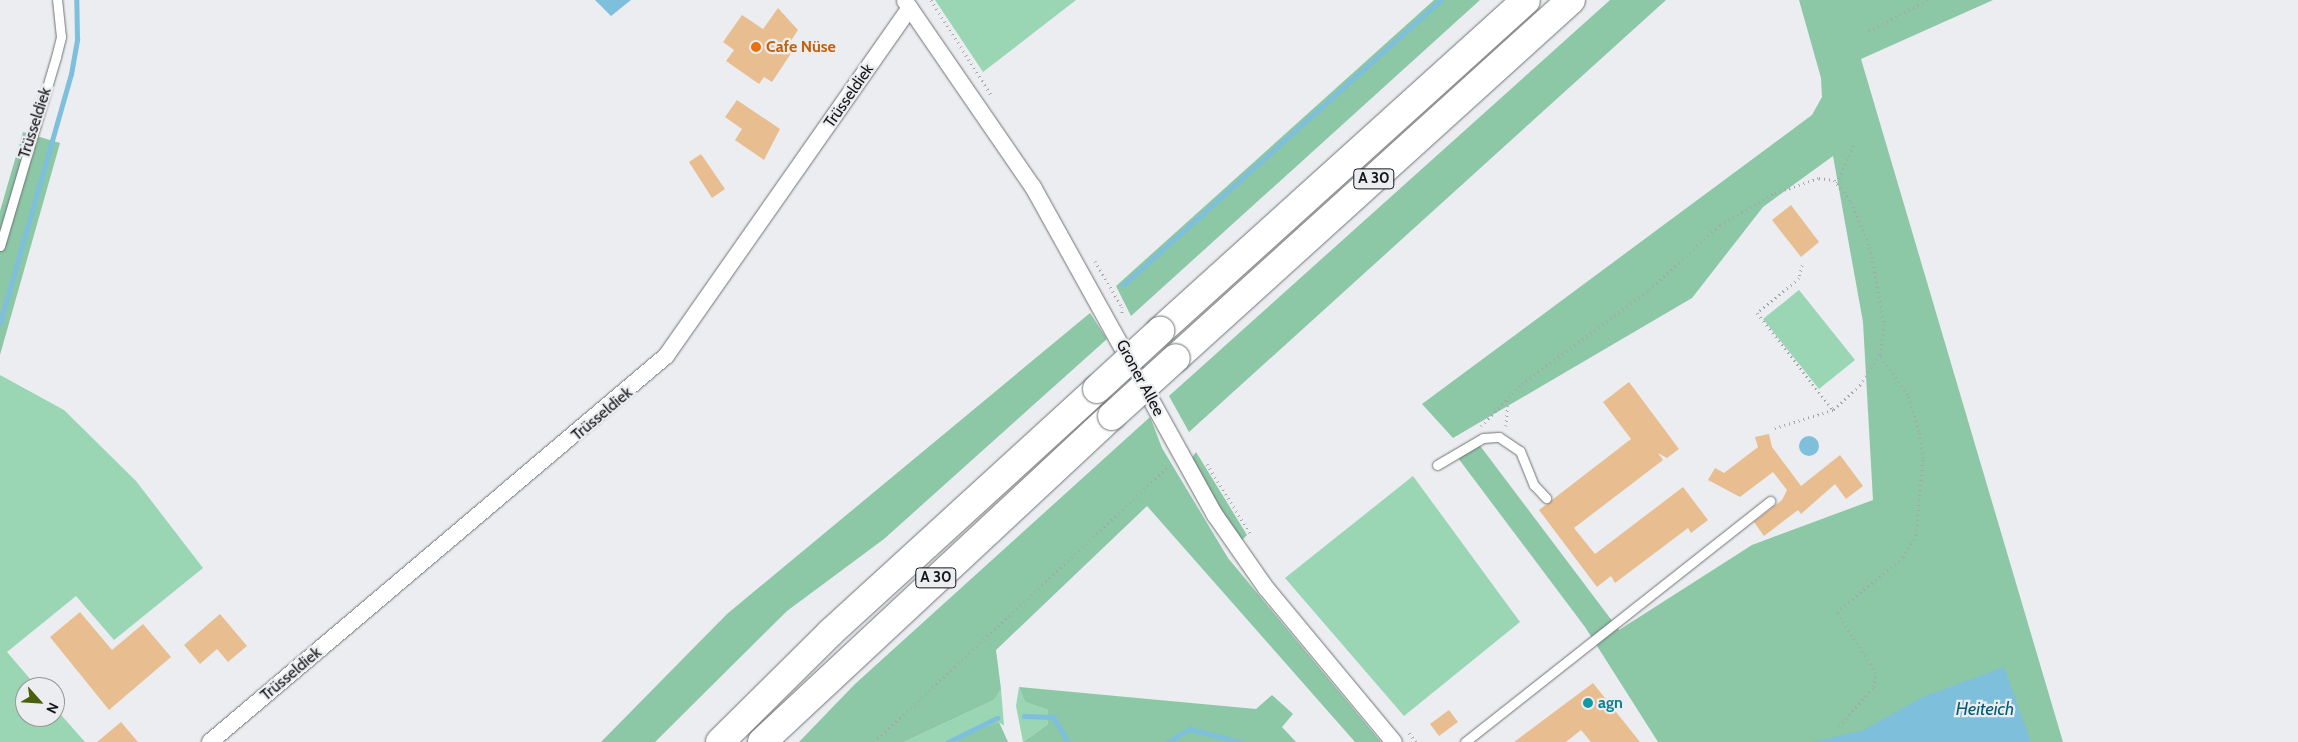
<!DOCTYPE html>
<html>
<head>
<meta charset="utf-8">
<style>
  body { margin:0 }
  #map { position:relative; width:2298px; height:742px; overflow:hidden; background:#ebedf0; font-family:Cabin,sans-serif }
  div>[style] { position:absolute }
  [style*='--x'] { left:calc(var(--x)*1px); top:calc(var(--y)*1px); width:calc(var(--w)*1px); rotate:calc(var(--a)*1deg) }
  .green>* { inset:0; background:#9ad6b4 }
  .forest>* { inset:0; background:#8cc7a6 }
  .water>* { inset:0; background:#7ebfdb }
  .round { border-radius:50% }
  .stream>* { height:5px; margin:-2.5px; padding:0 2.5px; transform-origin:2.5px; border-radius:2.5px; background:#7ebfdb }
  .building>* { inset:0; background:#e8be90 }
  .path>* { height:3px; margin-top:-1.5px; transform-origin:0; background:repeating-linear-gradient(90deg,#a5a6a8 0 1px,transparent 0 5px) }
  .roads { filter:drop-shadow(0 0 1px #707274) drop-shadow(0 0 1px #707274) }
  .service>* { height:9px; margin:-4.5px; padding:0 4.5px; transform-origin:4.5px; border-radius:4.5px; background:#fff }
  .minor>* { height:16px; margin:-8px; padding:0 8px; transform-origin:8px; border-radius:8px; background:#fff }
  .motorway>* { height:28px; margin:-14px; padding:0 14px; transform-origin:14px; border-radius:14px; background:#fff }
  .bridges { filter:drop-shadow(0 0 1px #707274) drop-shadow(0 0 1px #707274) }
  .motorway-bridge>* { height:28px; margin:-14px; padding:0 14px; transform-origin:14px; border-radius:14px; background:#fff }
  .dots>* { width:14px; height:14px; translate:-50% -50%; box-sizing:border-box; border:2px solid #ebedf0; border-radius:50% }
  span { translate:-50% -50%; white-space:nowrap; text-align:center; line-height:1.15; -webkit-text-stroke:4.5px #ebedf0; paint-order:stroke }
  .shield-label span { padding:1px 4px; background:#ebedf0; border:1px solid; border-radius:4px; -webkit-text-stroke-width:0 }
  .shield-label { font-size:15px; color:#151516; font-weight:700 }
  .food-label { font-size:16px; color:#c56008; font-weight:700 }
  .left { translate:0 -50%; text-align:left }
  .street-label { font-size:16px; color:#151516 }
  .culture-label { font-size:16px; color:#0d838f; font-weight:700 }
  .water-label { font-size:18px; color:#005d78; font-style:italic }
  .north { position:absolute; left:15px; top:677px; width:50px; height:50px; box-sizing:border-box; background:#ebedf0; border:1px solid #959799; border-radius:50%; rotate:116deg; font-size:14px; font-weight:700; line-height:20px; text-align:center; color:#151516 }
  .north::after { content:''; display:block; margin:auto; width:18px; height:22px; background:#4a5f09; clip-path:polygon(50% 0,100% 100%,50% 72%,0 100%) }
</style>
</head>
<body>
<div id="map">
  <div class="green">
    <i style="clip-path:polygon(935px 0,1076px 0,983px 72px)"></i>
    <i style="clip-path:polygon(1799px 290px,1855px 360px,1819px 389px,1763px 319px)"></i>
    <i style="clip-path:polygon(0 375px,64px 410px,136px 481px,203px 568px,114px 640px,76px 596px,7px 652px,37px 687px,25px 687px,25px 717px,55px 717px,55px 708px,85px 742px,0 742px)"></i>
    <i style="clip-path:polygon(1413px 476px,1520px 622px,1404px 716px,1285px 578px)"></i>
    <i style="clip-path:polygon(1019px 687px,1025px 702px,1048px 710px,1048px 724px,1023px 742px,1016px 706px)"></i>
    <i style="clip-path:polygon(1001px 689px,1004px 726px,999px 722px,956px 742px,904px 742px,994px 700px)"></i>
  </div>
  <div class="forest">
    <i style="clip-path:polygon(1434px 0,1480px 0,1131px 316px,1116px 286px)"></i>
    <i style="clip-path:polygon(1610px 0,1666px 0,1189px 432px,1169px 396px)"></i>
    <i style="clip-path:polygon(1799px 0,1993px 0,1861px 59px,2063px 742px,1658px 742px,1585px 627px,1458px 458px,1478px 443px,1619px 630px,1752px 545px,1873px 500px,1863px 322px,1833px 156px,1763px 207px,1692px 298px,1453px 438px,1422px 404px,1812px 115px,1822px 97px,1821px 78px)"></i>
    <i style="clip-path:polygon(23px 132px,60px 143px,0 355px,0 211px)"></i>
    <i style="clip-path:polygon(1090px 313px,1107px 339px,884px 539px,787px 611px,655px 742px,601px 742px,727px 614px)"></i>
    <i style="clip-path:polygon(1150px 417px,1162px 448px,1228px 558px,1381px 742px,1355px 742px,1147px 506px,996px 650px,1001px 689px,994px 700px,904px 742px,799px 742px,855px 684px)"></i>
    <i style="clip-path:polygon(1196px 452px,1247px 535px,1240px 542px,1191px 459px)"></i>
    <i style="clip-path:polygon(1019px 687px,1256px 709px,1272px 695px,1293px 714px,1282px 727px,1296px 742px,1023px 742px,1048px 724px,1048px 710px,1025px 702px)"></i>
    <i style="clip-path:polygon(999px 722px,1008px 742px,956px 742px,974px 731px)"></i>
  </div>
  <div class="water">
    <i style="clip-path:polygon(595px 0,631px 0,611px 16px)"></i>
    <i class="round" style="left:1799px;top:436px;width:20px;height:20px"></i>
    <i style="clip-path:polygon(2004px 667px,2031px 742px,1813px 742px,1864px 730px,1923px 697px)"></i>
  </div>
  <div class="stream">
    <i style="--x:1123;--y:285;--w:427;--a:-41.9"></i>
    <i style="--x:0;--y:323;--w:259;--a:-74.1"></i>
    <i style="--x:71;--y:74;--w:36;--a:-80"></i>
    <i style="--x:77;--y:39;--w:39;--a:-91"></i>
    <i style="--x:1024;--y:716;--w:29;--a:2"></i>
    <i style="--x:1053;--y:717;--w:29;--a:59"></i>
    <i style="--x:948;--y:742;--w:55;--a:-26.1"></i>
    <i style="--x:1168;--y:742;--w:25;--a:-32"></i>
    <i style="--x:1189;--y:729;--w:54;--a:14"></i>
  </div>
  <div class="building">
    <i style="clip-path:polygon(778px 8px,798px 30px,786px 48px,792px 52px,772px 82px,764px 77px,759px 84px,726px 61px,734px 50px,723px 42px,742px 15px,763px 29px)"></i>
    <i style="clip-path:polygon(737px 100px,780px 129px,764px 160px,735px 140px,742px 129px,725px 117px)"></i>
    <i style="clip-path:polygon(701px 154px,725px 189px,712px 198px,689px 162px)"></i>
    <i style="clip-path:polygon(1791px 205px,1819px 242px,1801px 257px,1772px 220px)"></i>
    <i style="clip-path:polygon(1629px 382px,1679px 449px,1667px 458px,1658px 453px,1663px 460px,1574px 528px,1595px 554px,1683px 487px,1708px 520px,1691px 533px,1688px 528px,1615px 583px,1611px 576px,1597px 587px,1539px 510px,1631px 439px,1603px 402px)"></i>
    <i style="clip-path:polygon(1769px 434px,1772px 447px,1801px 486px,1840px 455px,1863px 486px,1846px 499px,1835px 484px,1801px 514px,1798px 510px,1764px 536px,1754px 522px,1782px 500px,1787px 490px,1773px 472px,1740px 497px,1708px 480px,1715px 468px,1724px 473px,1758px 447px,1755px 437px)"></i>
    <i style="clip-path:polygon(80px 612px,112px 650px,143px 624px,171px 657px,109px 710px,50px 637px)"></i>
    <i style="clip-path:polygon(220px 614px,247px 646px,228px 662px,217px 649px,200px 664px,184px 645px)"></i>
    <i style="clip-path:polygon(1593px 683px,1640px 742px,1591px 742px,1581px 730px,1566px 742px,1514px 742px)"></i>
    <i style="clip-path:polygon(1449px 710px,1458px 722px,1439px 736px,1430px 724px)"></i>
    <i style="clip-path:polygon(121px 722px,138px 742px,97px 742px)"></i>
  </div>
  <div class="path">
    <i style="--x:931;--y:0;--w:112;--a:57.7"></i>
    <i style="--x:1869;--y:31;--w:66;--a:-28.1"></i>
    <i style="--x:1837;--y:183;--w:43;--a:-66.4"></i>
    <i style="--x:1095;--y:261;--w:53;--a:59.6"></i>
    <i style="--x:1122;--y:307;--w:8;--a:90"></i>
    <i style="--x:1802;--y:265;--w:13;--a:103"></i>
    <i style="--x:1799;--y:278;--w:55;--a:140.2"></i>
    <i style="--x:1757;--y:313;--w:123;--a:51.9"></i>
    <i style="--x:1481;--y:426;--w:59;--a:-45.7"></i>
    <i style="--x:1522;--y:384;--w:158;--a:-36.5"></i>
    <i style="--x:1649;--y:290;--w:96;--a:-42.5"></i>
    <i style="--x:1720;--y:225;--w:64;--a:-30.2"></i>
    <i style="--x:1775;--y:193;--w:46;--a:-18.8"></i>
    <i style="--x:1819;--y:178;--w:15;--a:8"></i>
    <i style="--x:1834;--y:180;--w:28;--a:52"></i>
    <i style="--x:1851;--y:202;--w:49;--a:67.1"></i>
    <i style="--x:1870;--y:247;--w:78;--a:79.7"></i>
    <i style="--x:1884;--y:324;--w:31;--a:97"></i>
    <i style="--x:1880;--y:355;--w:36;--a:124"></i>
    <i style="--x:1860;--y:385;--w:37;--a:137"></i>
    <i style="--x:1833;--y:410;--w:61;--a:162.8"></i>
    <i style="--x:1506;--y:426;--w:28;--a:-86"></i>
    <i style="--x:1207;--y:464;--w:81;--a:58.1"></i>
    <i style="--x:1839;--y:726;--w:52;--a:-48.1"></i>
    <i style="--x:1874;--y:687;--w:14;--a:-82"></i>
    <i style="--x:1876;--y:673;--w:72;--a:-122.6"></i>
    <i style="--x:1837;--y:612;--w:86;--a:-39.8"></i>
    <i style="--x:1903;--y:557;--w:26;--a:-59"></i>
    <i style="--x:1916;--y:535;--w:77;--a:-84.8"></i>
    <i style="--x:1923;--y:458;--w:27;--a:-98"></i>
    <i style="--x:1919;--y:431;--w:39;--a:-107"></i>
    <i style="--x:1908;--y:394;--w:48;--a:-125.7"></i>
    <i style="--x:1409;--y:733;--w:11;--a:52"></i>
    <i style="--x:874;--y:742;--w:405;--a:-43.1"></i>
  </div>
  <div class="roads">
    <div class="service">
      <i style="--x:0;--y:246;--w:197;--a:-73.5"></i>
      <i style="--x:56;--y:57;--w:21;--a:-76"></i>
      <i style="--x:61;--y:37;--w:37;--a:-96"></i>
      <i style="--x:1437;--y:465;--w:53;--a:-30.4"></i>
      <i style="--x:1483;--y:438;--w:16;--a:-4"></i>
      <i style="--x:1499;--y:437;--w:25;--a:34"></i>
      <i style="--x:1520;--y:451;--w:37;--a:68"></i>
      <i style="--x:1534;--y:485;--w:18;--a:47"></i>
      <i style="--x:1465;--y:742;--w:389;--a:-38.3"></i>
    </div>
    <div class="minor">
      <i style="--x:905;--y:1;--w:226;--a:55.5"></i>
      <i style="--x:1033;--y:187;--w:375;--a:61"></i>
      <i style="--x:1215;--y:515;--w:89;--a:55.1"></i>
      <i style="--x:1266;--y:588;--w:200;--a:50.3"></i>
      <i style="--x:210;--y:742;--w:597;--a:-40.25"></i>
      <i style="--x:666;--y:356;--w:425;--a:-55"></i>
    </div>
    <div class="motorway">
      <i style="--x:1160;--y:331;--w:493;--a:-42.1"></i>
      <i style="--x:1176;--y:358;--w:533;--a:-42.19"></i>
      <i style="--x:720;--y:742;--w:155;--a:-44.7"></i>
      <i style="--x:830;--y:633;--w:362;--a:-42.4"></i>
      <i style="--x:762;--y:742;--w:478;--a:-43"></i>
    </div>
  </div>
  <div class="bridges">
    <div class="motorway-bridge">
      <i style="--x:1097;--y:389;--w:86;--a:-42.6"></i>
      <i style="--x:1112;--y:416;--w:86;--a:-42.2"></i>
    </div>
  </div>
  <div class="dots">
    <i style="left:756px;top:47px;background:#e8710a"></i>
    <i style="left:1588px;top:703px;background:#0f9aa8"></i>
  </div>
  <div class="shield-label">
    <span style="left:1374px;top:179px">A 30</span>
    <span style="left:936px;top:578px">A 30</span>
  </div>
  <div class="food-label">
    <span class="left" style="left:766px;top:47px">Cafe Nüse</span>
  </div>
  <div class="street-label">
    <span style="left:849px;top:96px;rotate:-55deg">Trüsseldiek</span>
    <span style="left:35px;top:123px;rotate:-72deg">Trüsseldiek</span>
    <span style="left:1140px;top:378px;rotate:62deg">Groner Allee</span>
    <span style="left:602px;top:414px;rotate:-40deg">Trüsseldiek</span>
    <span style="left:291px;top:674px;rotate:-40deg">Trüsseldiek</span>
  </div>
  <div class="culture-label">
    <span class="left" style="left:1598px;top:703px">agn</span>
  </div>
  <div class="water-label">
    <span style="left:1985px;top:709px">Heiteich</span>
  </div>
  <div class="north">N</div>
</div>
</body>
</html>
